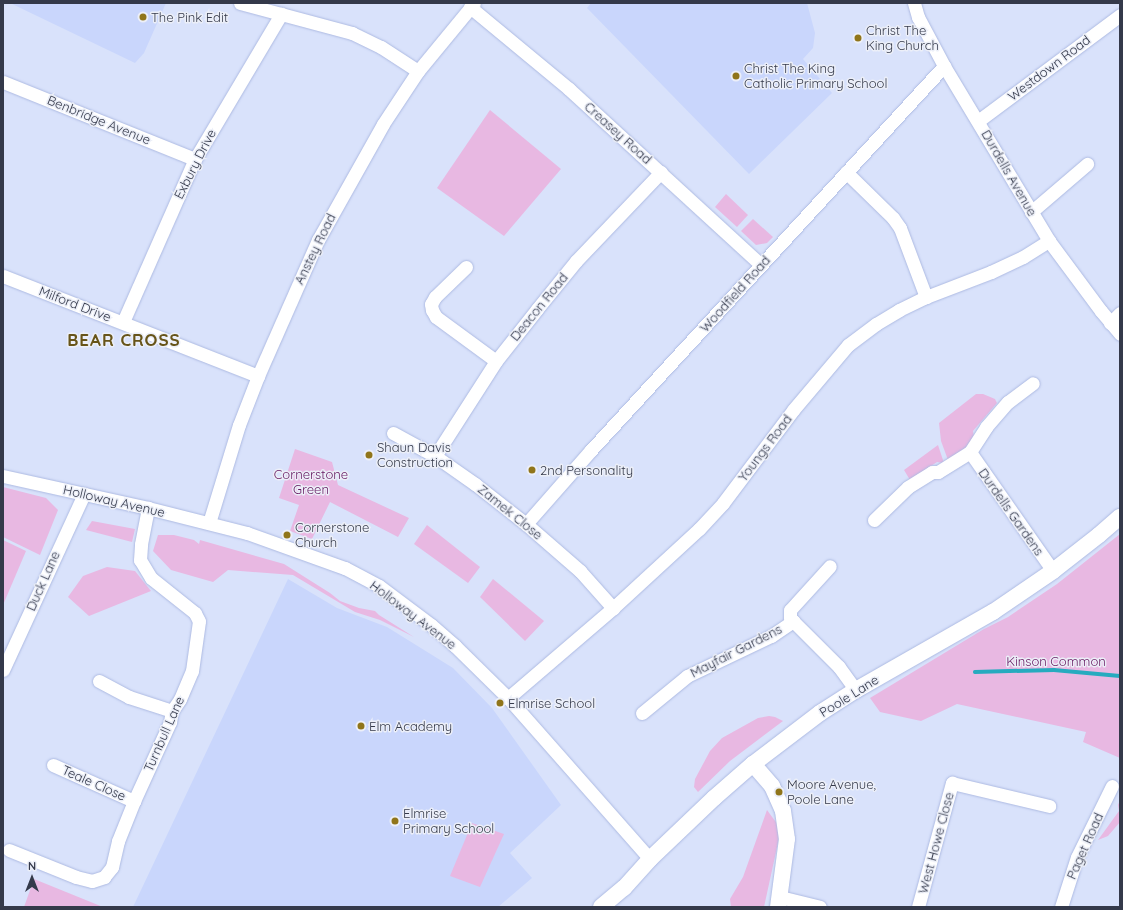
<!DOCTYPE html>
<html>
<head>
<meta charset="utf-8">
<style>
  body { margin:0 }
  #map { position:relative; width:1123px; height:910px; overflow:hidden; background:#d9e2fb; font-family:Quicksand,sans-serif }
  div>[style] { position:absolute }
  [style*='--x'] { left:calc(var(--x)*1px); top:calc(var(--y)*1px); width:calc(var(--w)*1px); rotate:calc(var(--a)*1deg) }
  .built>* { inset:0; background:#c9d6fc }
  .green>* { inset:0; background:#e8b8e2 }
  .stream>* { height:3.5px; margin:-1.75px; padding:0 1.75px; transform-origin:1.75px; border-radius:1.75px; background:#26abbf }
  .roads { filter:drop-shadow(0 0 1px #adbae2) drop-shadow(0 0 1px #adbae2) }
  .minor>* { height:13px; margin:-6.5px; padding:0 6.5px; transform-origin:6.5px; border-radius:6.5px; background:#fff }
  .tertiary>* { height:16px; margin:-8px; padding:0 8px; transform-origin:8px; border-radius:8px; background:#fff }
  .dots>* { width:11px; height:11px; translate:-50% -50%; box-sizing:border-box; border:2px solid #eceff8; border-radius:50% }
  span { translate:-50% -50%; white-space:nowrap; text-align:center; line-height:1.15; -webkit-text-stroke:3px #eceff8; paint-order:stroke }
  .poi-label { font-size:13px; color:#34394a }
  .left { translate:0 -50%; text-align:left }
  .street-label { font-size:13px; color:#34394a }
  .park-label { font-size:13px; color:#651760 }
  .district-label { font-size:17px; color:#675419; font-weight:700; letter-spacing:1px }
  .frame { position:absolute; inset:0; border:4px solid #34394a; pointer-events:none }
  .north { position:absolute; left:12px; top:858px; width:40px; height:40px; -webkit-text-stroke:3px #eceff8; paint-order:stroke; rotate:0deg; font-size:11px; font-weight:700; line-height:16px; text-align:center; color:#34394a }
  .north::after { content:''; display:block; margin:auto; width:14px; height:18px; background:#34394a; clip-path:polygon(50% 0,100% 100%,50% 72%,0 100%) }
</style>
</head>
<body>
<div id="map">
  <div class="built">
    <i style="clip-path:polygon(10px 3px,166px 3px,144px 53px,135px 63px)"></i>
    <i style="clip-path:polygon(591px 3px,807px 3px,815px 33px,813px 48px,803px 59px,832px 93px,749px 174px,587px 8px)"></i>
    <i style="clip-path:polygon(288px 579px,337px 608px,387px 627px,453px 668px,492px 708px,561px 805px,510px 853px,532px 878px,498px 907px,133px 907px)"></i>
  </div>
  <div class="green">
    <i style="clip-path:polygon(490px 110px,561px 169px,504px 236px,437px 188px)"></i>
    <i style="clip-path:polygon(726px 194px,748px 215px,737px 227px,715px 207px)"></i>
    <i style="clip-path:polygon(753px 219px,773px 237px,767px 243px,756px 245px,741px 231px)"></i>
    <i style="clip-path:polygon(976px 394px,983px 394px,995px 399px,997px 403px,973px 431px,974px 437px,965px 448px,948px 460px,941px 441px,939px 423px)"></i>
    <i style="clip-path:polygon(938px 445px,944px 463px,937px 462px,910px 480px,904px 470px)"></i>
    <i style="clip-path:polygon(295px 449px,332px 462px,338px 485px,409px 518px,398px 537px,330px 502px,312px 539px,290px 531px,299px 505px,279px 498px)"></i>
    <i style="clip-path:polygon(3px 487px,46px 498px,58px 510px,40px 555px,3px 537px)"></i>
    <i style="clip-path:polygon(92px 521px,135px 529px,132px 542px,86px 530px)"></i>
    <i style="clip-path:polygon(427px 525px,480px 567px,468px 583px,414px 544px)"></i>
    <i style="clip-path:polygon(1120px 534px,1120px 758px,1083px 742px,1086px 732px,957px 704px,921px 721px,880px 712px,870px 698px,984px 629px,1008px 617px,1057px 584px)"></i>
    <i style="clip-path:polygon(158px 535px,174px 535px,194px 540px,199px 544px,200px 540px,284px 564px,330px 593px,340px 601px,359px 608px,375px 611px,379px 615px,414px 637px,380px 620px,355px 612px,293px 575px,228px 570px,213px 582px,171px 570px,153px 551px)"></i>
    <i style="clip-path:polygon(3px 540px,26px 551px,3px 605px)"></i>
    <i style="clip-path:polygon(107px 567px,135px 571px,151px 591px,89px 616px,68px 597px,83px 576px)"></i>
    <i style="clip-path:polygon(493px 579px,544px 621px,525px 641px,480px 597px)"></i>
    <i style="clip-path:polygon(769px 716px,775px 717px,783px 721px,730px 761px,698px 792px,694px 787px,695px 779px,710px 751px,722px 738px,758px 718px)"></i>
    <i style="clip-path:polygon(1120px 800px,1120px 822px,1108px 836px,1098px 840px,1119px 811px,1118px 805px)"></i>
    <i style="clip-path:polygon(767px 810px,781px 829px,764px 907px,731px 907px,730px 899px,743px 877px)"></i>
    <i style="clip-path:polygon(472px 823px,504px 834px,480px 887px,450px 876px)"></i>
    <i style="clip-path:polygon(34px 879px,103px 907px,24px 907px)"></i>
  </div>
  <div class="stream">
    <i style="--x:975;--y:672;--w:79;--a:-1.5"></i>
    <i style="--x:1054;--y:670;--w:66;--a:5.2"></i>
  </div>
  <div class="roads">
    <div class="minor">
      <i style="--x:240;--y:3;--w:116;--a:15"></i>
      <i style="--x:352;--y:33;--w:32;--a:26"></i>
      <i style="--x:381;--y:47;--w:44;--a:33"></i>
      <i style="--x:914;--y:3;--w:15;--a:74"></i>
      <i style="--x:918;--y:17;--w:55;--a:62"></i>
      <i style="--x:944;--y:66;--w:204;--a:59"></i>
      <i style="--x:1049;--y:241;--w:87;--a:53.4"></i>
      <i style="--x:1101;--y:311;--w:30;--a:50"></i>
      <i style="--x:470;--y:7;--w:129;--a:39.6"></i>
      <i style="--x:569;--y:89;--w:260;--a:42.5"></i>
      <i style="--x:3;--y:82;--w:207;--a:21.9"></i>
      <i style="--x:978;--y:121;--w:177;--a:-36.7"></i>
      <i style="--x:846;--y:172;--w:66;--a:44.4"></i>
      <i style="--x:893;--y:218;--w:12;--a:55"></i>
      <i style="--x:900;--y:228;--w:74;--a:69.4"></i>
      <i style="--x:1031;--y:212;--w:74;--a:-40.6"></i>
      <i style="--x:466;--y:267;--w:43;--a:135.9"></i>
      <i style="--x:435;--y:297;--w:8;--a:120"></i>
      <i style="--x:431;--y:304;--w:6;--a:81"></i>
      <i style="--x:432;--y:310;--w:8;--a:60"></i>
      <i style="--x:436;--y:317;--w:74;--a:36.3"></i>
      <i style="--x:3;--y:276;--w:274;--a:21.4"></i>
      <i style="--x:123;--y:322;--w:178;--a:-66.2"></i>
      <i style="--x:195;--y:159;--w:169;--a:-59.3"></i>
      <i style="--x:1110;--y:323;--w:14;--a:-45"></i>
      <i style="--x:393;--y:433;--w:48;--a:28.7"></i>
      <i style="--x:435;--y:456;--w:49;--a:35"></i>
      <i style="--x:475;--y:484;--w:65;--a:38.1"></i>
      <i style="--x:526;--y:524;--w:72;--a:41"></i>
      <i style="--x:580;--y:571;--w:50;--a:48.3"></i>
      <i style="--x:970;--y:452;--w:145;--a:55.1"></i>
      <i style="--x:435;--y:456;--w:113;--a:-57.3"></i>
      <i style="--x:496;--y:361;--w:66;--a:-51.7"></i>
      <i style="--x:537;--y:309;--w:62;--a:-50.9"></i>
      <i style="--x:576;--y:261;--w:123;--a:-46.3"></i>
      <i style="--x:3;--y:476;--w:148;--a:12.4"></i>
      <i style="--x:148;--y:508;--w:102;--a:14.2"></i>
      <i style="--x:247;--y:533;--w:104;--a:19.7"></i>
      <i style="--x:345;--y:568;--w:38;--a:28"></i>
      <i style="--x:379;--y:586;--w:65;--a:36.9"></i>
      <i style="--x:431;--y:625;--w:32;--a:41"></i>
      <i style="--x:455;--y:646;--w:74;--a:44.5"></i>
      <i style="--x:508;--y:698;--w:215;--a:48.6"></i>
      <i style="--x:874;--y:520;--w:47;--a:-44.1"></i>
      <i style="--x:908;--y:487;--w:28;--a:-32"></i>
      <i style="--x:932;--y:472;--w:6;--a:0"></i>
      <i style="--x:938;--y:472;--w:38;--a:-32"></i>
      <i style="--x:970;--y:452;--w:30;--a:-57"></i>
      <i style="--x:986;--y:427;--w:33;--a:-49"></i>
      <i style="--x:1008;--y:402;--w:31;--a:-37"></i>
      <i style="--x:209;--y:523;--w:102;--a:-73"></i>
      <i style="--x:239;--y:425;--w:53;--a:-68.8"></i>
      <i style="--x:258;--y:376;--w:149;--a:-66.2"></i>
      <i style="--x:318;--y:240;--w:133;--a:-60.7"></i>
      <i style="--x:383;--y:124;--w:64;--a:-56.6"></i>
      <i style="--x:418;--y:71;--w:88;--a:-50.5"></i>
      <i style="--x:526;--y:524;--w:98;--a:-48.7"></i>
      <i style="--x:591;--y:450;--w:522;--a:-47.41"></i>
      <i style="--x:793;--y:621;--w:65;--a:45"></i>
      <i style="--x:839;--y:667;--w:29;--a:54"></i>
      <i style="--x:3;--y:670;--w:194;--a:-65.3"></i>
      <i style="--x:99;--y:681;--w:34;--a:28"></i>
      <i style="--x:129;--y:697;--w:45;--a:18"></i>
      <i style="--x:508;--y:698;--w:138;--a:-40.6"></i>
      <i style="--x:613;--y:608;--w:117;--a:-42.6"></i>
      <i style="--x:699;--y:529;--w:35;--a:-47"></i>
      <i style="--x:723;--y:503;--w:116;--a:-53"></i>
      <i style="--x:793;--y:410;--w:85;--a:-49.8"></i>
      <i style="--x:848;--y:345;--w:35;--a:-37"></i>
      <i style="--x:876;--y:324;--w:27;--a:-31"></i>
      <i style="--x:899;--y:310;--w:30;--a:-26"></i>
      <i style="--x:926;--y:297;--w:70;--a:-21"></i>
      <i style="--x:991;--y:272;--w:35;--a:-25"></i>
      <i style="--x:1023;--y:257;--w:31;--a:-32"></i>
      <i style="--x:642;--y:713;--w:58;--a:-39.4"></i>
      <i style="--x:687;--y:676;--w:93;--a:-25.5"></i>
      <i style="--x:771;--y:636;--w:27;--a:-34"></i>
      <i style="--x:793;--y:621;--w:4;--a:-135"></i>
      <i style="--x:790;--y:618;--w:8;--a:-90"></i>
      <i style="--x:790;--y:610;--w:59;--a:-47.7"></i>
      <i style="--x:53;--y:765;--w:89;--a:24"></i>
      <i style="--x:9;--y:850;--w:72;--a:21.9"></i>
      <i style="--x:76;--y:877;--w:16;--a:14"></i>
      <i style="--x:92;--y:881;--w:13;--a:-18"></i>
      <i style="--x:104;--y:877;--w:13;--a:-51"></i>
      <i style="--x:112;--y:867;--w:27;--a:-77"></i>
      <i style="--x:118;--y:841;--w:43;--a:-68.2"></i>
      <i style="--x:134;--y:801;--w:87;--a:-65.5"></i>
      <i style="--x:170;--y:722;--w:11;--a:-80"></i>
      <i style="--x:172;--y:711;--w:14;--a:-56"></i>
      <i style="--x:180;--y:699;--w:30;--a:-67"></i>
      <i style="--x:192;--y:671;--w:50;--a:-82"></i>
      <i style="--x:199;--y:621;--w:9;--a:-117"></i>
      <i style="--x:195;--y:613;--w:56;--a:-141.5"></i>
      <i style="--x:151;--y:578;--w:21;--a:-121"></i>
      <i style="--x:140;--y:560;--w:16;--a:-86"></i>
      <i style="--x:141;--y:544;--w:37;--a:-79"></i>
      <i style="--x:780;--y:897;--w:41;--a:14"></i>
      <i style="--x:918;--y:907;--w:129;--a:-74.7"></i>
      <i style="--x:952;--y:783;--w:100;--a:13.3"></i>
      <i style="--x:1061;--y:907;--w:52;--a:-72.3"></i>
      <i style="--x:1077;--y:857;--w:79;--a:-63.8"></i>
    </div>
    <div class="tertiary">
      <i style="--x:753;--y:764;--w:29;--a:49"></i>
      <i style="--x:772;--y:786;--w:27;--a:66"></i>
      <i style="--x:783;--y:811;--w:28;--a:82"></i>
      <i style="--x:787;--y:839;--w:69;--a:97.5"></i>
      <i style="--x:601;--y:907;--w:30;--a:-40"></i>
      <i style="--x:624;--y:888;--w:39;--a:-48"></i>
      <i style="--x:650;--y:859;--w:88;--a:-43.6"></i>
      <i style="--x:714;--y:798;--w:52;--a:-41.1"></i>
      <i style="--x:753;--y:764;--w:84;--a:-37.3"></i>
      <i style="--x:820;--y:713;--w:43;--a:-32.6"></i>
      <i style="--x:856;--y:690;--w:158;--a:-29.7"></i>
      <i style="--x:993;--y:612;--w:73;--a:-34.3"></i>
      <i style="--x:1053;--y:571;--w:58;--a:-38"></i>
      <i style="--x:1099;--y:535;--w:28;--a:-41"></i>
    </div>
  </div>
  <div class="dots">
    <i style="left:143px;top:17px;background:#90751a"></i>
    <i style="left:858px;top:38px;background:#90751a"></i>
    <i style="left:736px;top:76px;background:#90751a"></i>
    <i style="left:369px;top:455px;background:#90751a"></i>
    <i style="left:532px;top:470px;background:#90751a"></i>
    <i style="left:287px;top:535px;background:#90751a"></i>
    <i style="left:500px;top:703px;background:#90751a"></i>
    <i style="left:361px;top:726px;background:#90751a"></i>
    <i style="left:779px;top:792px;background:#90751a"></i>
    <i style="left:395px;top:821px;background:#90751a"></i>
  </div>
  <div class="poi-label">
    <span class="left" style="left:151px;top:17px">The Pink Edit</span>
    <span class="left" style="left:866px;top:38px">Christ The<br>King Church</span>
    <span class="left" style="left:744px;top:76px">Christ The King<br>Catholic Primary School</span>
    <span class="left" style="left:377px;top:455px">Shaun Davis<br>Construction</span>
    <span class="left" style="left:540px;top:470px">2nd Personality</span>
    <span class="left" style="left:295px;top:535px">Cornerstone<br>Church</span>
    <span class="left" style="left:508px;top:703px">Elmrise School</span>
    <span class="left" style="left:369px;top:726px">Elm Academy</span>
    <span class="left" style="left:787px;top:792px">Moore Avenue,<br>Poole Lane</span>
    <span class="left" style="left:403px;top:821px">Elmrise<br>Primary School</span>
  </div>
  <div class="street-label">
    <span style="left:1049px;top:68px;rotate:-37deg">Westdown Road</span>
    <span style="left:99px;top:120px;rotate:22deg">Benbridge Avenue</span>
    <span style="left:618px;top:133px;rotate:42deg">Creasey Road</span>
    <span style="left:195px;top:164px;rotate:-63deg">Exbury Drive</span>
    <span style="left:1009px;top:173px;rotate:60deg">Durdells Avenue</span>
    <span style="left:315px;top:249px;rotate:-64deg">Anstey Road</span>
    <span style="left:735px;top:294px;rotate:-48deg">Woodfield Road</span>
    <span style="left:75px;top:304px;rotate:21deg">Milford Drive</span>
    <span style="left:539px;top:307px;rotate:-51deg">Deacon Road</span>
    <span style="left:765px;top:448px;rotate:-53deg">Youngs Road</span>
    <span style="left:114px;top:501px;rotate:13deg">Holloway Avenue</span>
    <span style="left:510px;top:512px;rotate:39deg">Zamek Close</span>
    <span style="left:1011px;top:512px;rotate:55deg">Durdells Gardens</span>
    <span style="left:43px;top:581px;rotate:-66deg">Duck Lane</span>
    <span style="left:413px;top:615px;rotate:37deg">Holloway Avenue</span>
    <span style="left:736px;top:651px;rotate:-27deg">Mayfair Gardens</span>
    <span style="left:849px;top:696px;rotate:-32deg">Poole Lane</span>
    <span style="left:164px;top:734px;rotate:-66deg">Turnbull Lane</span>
    <span style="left:94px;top:783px;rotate:24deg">Teale Close</span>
    <span style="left:936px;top:843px;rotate:-75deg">West Howe Close</span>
    <span style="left:1085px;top:846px;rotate:-66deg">Paget Road</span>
  </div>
  <div class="park-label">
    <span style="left:311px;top:482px">Cornerstone<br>Green</span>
    <span style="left:1056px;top:661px">Kinson Common</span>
  </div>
  <div class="district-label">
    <span style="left:124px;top:340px">BEAR CROSS</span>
  </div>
  <div class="frame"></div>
  <div class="north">N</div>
</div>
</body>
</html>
